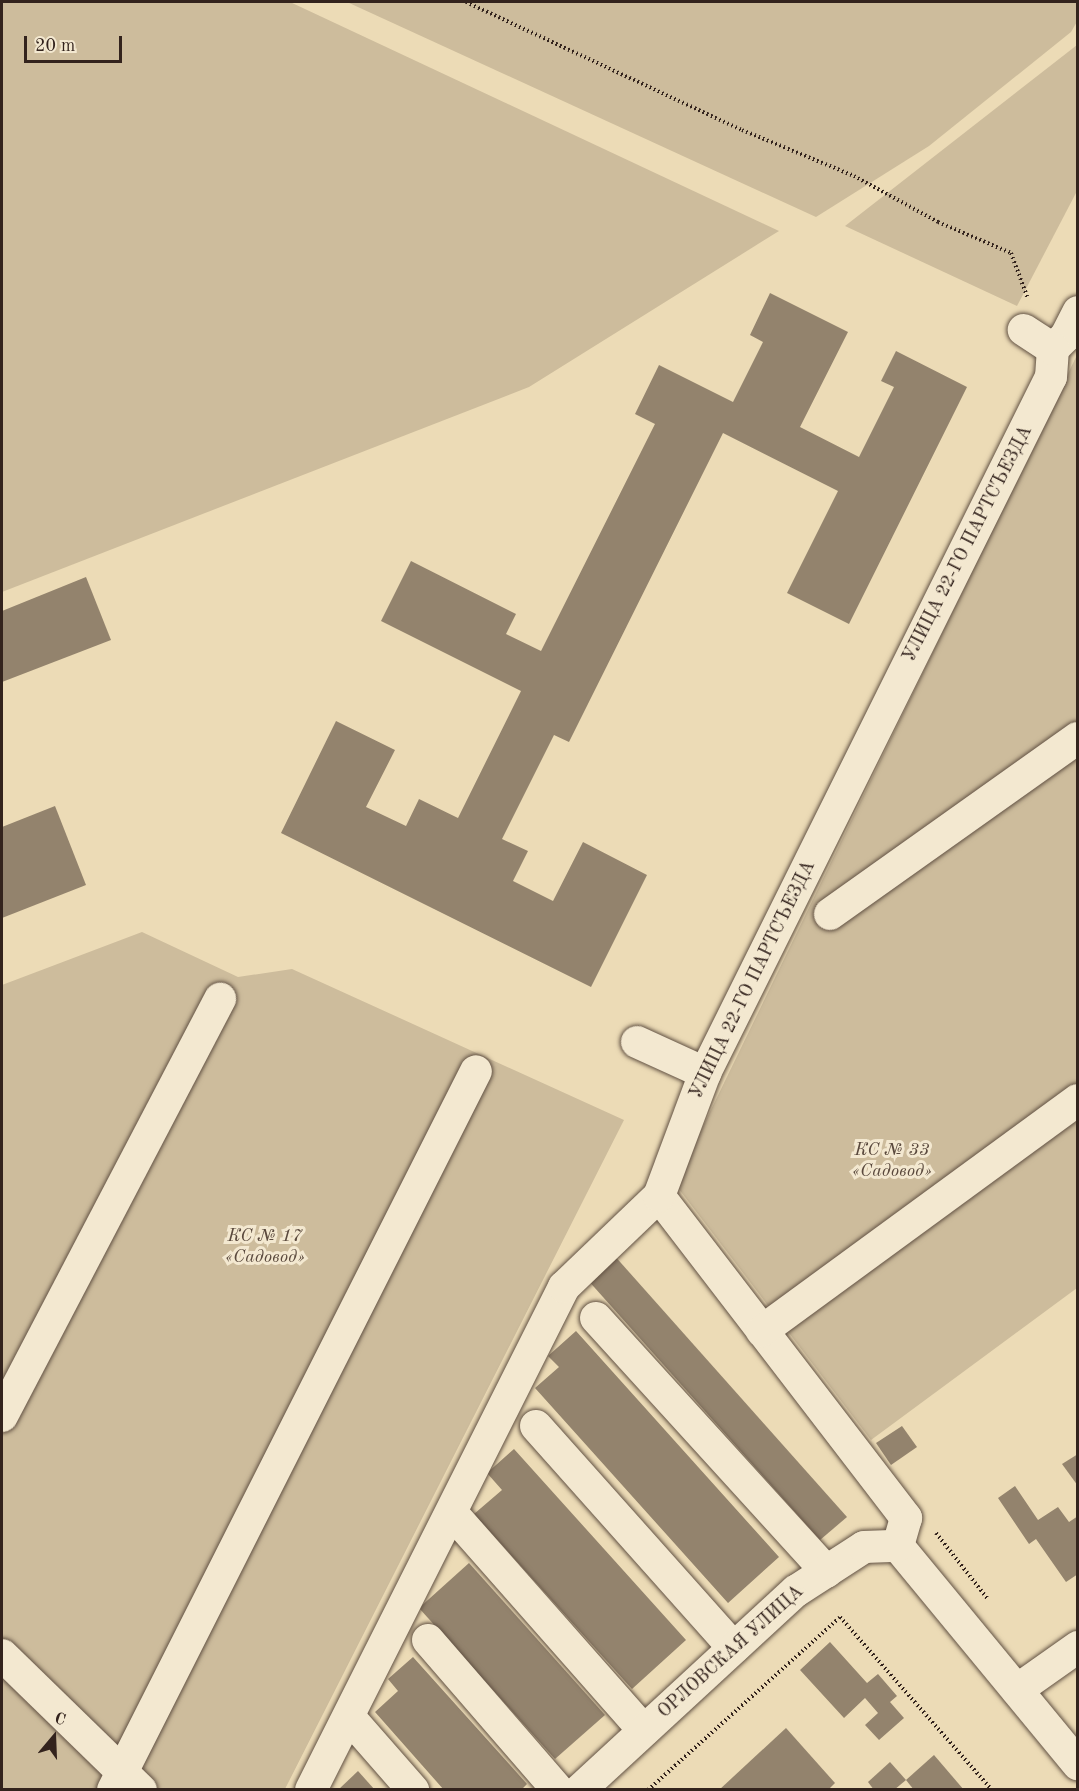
<!DOCTYPE html>
<html>
<head>
<meta charset="utf-8">
<style>
  body { margin:0 }
  #map { position:relative; width:1079px; height:1791px; overflow:hidden; background:#ecdbb6; font-family:"Old Standard TT",serif }
  div>[style] { position:absolute }
  [style*='--x'] { left:calc(var(--x)*1px); top:calc(var(--y)*1px); width:calc(var(--w)*1px); rotate:calc(var(--a)*1deg) }
  .green>* { inset:0; background:#cdbc9c }
  .building>* { inset:0; background:#93836d }
  .path>* { height:4px; margin-top:-2px; transform-origin:0; background:repeating-linear-gradient(90deg,#33231d 0 1.5px,transparent 0 4.5px) }
  .roads { filter:drop-shadow(0 0 2px #615143) drop-shadow(0 0 2px #615143) }
  .minor>* { height:32px; margin:-16px; padding:0 16px; transform-origin:16px; border-radius:16px; background:#f3e8d0 }
  span { translate:-50% -50%; white-space:nowrap; text-align:center; line-height:1.15; -webkit-text-stroke:6px #f3e8d0; paint-order:stroke }
  .street-label { font-size:18px; color:#33231d }
  .park-label { font-size:18px; color:#5a493d; font-style:italic }
  .frame { position:absolute; inset:0; border:3px solid #33231d; pointer-events:none }
  .north { position:absolute; left:24px; top:1707px; width:60px; height:60px; -webkit-text-stroke:4px #f3e8d0; paint-order:stroke; rotate:19deg; font-size:16px; font-weight:700; line-height:24px; text-align:center; color:#33231d }
  .north::after { content:''; display:block; margin:auto; width:21px; height:27px; background:#33231d; clip-path:polygon(50% 0,100% 100%,50% 72%,0 100%) }
  .scale { position:absolute; left:24px; top:36px; width:98px; height:27px; box-sizing:border-box; border:3px solid #33231d; border-top:0; padding-left:8px; font-size:18px; line-height:21px; white-space:nowrap; color:#33231d; -webkit-text-stroke:4px #f3e8d0; paint-order:stroke }
</style>
</head>
<body>
<div id="map">
  <div class="green">
    <i style="clip-path:polygon(2px 2px,290px 2px,779px 231px,529px 387px,2px 592px)"></i>
    <i style="clip-path:polygon(347px 2px,1077px 2px,1078px 20px,1071px 32px,929px 146px,816px 217px)"></i>
    <i style="clip-path:polygon(1077px 45px,1077px 191px,1017px 306px,845px 226px)"></i>
    <i style="clip-path:polygon(1077px 355px,1077px 1288px,871px 1440px,675px 1184px)"></i>
    <i style="clip-path:polygon(142px 932px,238px 977px,292px 969px,624px 1120px,285px 1789px,2px 1790px,2px 985px)"></i>
  </div>
  <div class="building">
    <i style="clip-path:polygon(770px 293px,848px 332px,800px 427px,859px 457px,894px 387px,881px 381px,896px 351px,967px 387px,849px 624px,787px 593px,838px 491px,723px 433px,569px 742px,554px 735px,502px 839px,528px 851px,513px 881px,553px 901px,583px 842px,647px 875px,591px 987px,281px 833px,336px 721px,395px 750px,366px 807px,406px 826px,419px 799px,458px 818px,521px 691px,381px 621px,411px 561px,516px 614px,506px 634px,541px 651px,655px 424px,635px 414px,659px 365px,733px 402px,763px 342px,750px 335px)"></i>
    <i style="clip-path:polygon(86px 577px,111px 640px,2px 682px,2px 611px)"></i>
    <i style="clip-path:polygon(55px 806px,86px 885px,2px 918px,2px 827px)"></i>
    <i style="clip-path:polygon(613px 1254px,847px 1517px,820px 1540px,586px 1278px)"></i>
    <i style="clip-path:polygon(576px 1331px,779px 1557px,728px 1603px,535px 1388px,559px 1367px,548px 1356px)"></i>
    <i style="clip-path:polygon(902px 1426px,917px 1447px,891px 1465px,876px 1443px)"></i>
    <i style="clip-path:polygon(514px 1449px,686px 1640px,632px 1689px,474px 1514px,502px 1490px,487px 1473px)"></i>
    <i style="clip-path:polygon(1078px 1454px,1078px 1486px,1062px 1464px)"></i>
    <i style="clip-path:polygon(1015px 1486px,1038px 1520px,1058px 1507px,1069px 1522px,1078px 1516px,1078px 1574px,1066px 1582px,1036px 1539px,1029px 1544px,998px 1498px)"></i>
    <i style="clip-path:polygon(469px 1563px,605px 1715px,555px 1759px,419px 1608px)"></i>
    <i style="clip-path:polygon(830px 1642px,867px 1683px,878px 1674px,897px 1696px,890px 1702px,904px 1718px,879px 1740px,865px 1725px,878px 1713px,865px 1698px,844px 1718px,800px 1670px)"></i>
    <i style="clip-path:polygon(413px 1657px,527px 1784px,521px 1790px,444px 1790px,375px 1712px,398px 1691px,388px 1679px)"></i>
    <i style="clip-path:polygon(786px 1728px,835px 1783px,828px 1790px,719px 1790px)"></i>
    <i style="clip-path:polygon(934px 1755px,964px 1790px,914px 1790px,906px 1780px)"></i>
    <i style="clip-path:polygon(890px 1762px,906px 1780px,894px 1790px,874px 1790px,868px 1782px)"></i>
    <i style="clip-path:polygon(358px 1771px,375px 1790px,338px 1790px)"></i>
  </div>
  <div class="path">
    <i style="--x:466;--y:2;--w:304;--a:24.9"></i>
    <i style="--x:742;--y:130;--w:121;--a:22.3"></i>
    <i style="--x:854;--y:176;--w:96;--a:28.7"></i>
    <i style="--x:938;--y:222;--w:79;--a:23"></i>
    <i style="--x:1011;--y:253;--w:49;--a:69.7"></i>
    <i style="--x:936;--y:1533;--w:83;--a:51.9"></i>
    <i style="--x:648;--y:1790;--w:258;--a:-42"></i>
    <i style="--x:840;--y:1617;--w:230;--a:48.7"></i>
  </div>
  <div class="roads">
    <div class="minor">
      <i style="--x:1053;--y:349;--w:18;--a:-45"></i>
      <i style="--x:1066;--y:336;--w:27;--a:-63"></i>
      <i style="--x:830;--y:914;--w:304;--a:-35.4"></i>
      <i style="--x:637;--y:1042;--w:75;--a:24.5"></i>
      <i style="--x:659;--y:1196;--w:406;--a:52.5"></i>
      <i style="--x:906;--y:1518;--w:29;--a:106"></i>
      <i style="--x:898;--y:1546;--w:283;--a:50.5"></i>
      <i style="--x:596;--y:1318;--w:343;--a:47.7"></i>
      <i style="--x:762;--y:1331;--w:391;--a:-36.2"></i>
      <i style="--x:2;--y:1416;--w:471;--a:-62.4"></i>
      <i style="--x:536;--y:1426;--w:297;--a:48.3"></i>
      <i style="--x:452;--y:1513;--w:290;--a:48.6"></i>
      <i style="--x:428;--y:1640;--w:198;--a:49.1"></i>
      <i style="--x:2;--y:1655;--w:194;--a:44.2"></i>
      <i style="--x:1017;--y:1690;--w:75;--a:-35.2"></i>
      <i style="--x:350;--y:1718;--w:96;--a:48.8"></i>
      <i style="--x:113;--y:1790;--w:805;--a:-63.21"></i>
      <i style="--x:311;--y:1790;--w:563;--a:-63.3"></i>
      <i style="--x:564;--y:1287;--w:132;--a:-43.8"></i>
      <i style="--x:659;--y:1196;--w:131;--a:-69.5"></i>
      <i style="--x:705;--y:1073;--w:777;--a:-63.57"></i>
      <i style="--x:1051;--y:377;--w:28;--a:-86"></i>
      <i style="--x:1053;--y:349;--w:35;--a:-147"></i>
      <i style="--x:580;--y:1790;--w:294;--a:-42.7"></i>
      <i style="--x:796;--y:1591;--w:81;--a:-32.9"></i>
      <i style="--x:864;--y:1547;--w:34;--a:-2"></i>
    </div>
  </div>
  <div class="street-label">
    <span style="left:968px;top:544px;rotate:-63deg">УЛИЦА 22-ГО ПАРТСЪЕЗДА</span>
    <span style="left:753px;top:980px;rotate:-64deg">УЛИЦА 22-ГО ПАРТСЪЕЗДА</span>
    <span style="left:731px;top:1652px;rotate:-42deg">ОРЛОВСКАЯ УЛИЦА</span>
  </div>
  <div class="park-label">
    <span style="left:892px;top:1161px">КС № 33<br>«Садовод»</span>
    <span style="left:265px;top:1247px">КС № 17<br>«Садовод»</span>
  </div>
  <div class="frame"></div>
  <div class="north">С</div>
  <div class="scale">20 m</div>
</div>
</body>
</html>
